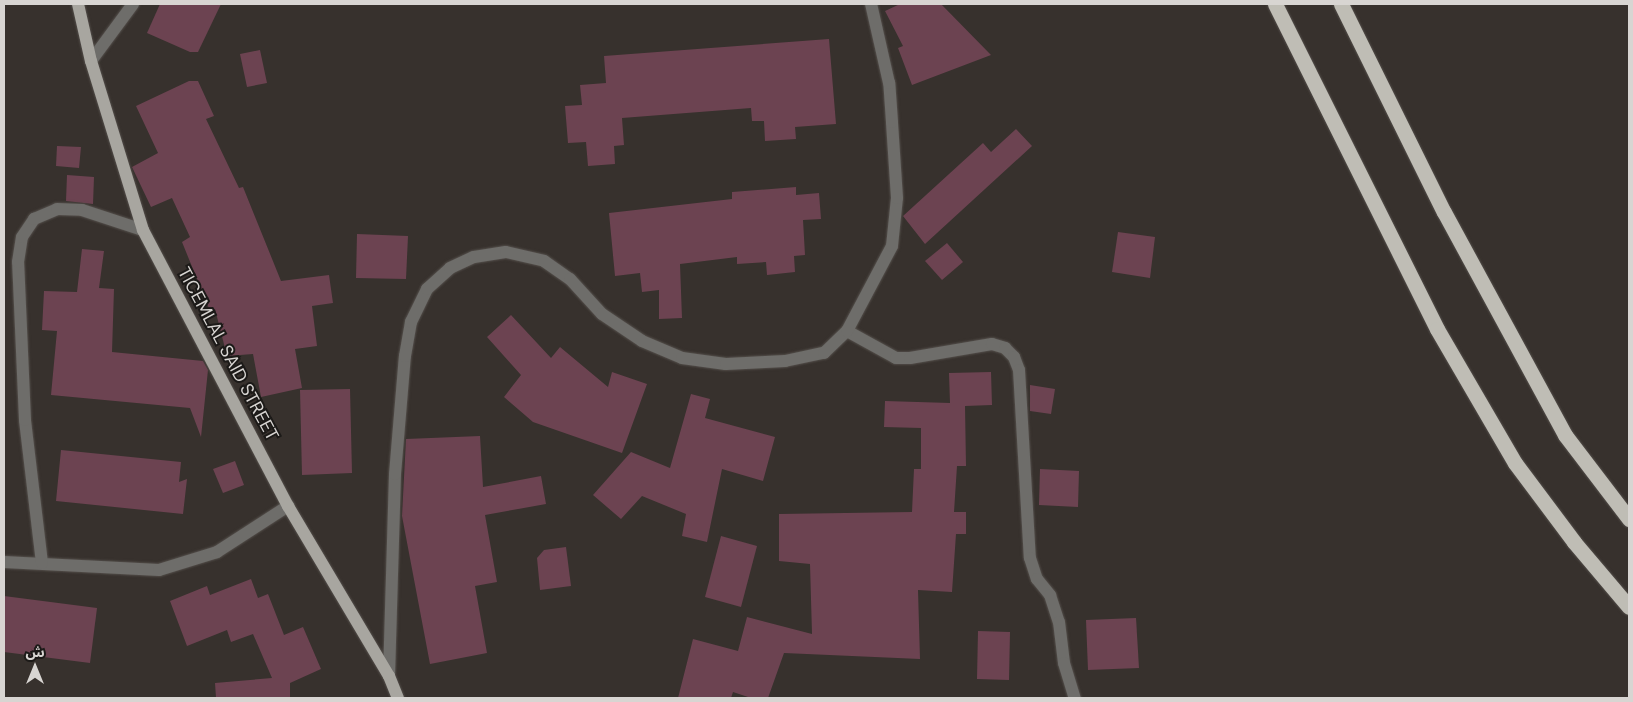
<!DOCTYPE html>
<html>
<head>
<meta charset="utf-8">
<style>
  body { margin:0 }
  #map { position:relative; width:1633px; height:702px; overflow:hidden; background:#37312d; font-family:"DM Sans","Noto Sans Arabic",sans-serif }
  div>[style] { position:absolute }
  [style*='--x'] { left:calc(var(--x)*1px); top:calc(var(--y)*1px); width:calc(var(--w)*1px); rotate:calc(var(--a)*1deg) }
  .building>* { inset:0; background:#6c4351 }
  .roads { filter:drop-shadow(0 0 1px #544f4b) drop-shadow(0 0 1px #544f4b) }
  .minor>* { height:12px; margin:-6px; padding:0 6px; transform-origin:6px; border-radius:6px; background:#6e6d6a }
  .major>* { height:12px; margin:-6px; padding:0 6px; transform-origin:6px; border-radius:6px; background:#a8a6a0 }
  .highway>* { height:15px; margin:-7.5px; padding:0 7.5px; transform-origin:7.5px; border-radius:7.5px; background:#bfbdb5 }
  span { translate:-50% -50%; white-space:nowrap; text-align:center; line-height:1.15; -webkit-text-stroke:4px #1c1a18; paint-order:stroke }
  .street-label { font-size:18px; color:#d8d5d2 }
  .frame { position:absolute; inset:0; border:5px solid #d8d5d2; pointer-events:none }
  .north { position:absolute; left:10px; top:642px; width:50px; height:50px; -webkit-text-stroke:4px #1c1a18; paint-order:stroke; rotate:0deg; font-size:14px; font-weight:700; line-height:20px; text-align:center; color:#d8d5d2 }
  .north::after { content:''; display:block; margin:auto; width:18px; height:22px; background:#d8d5d2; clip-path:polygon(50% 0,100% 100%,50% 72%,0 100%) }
</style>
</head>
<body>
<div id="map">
  <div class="building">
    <i style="clip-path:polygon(160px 4px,221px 4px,198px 52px,190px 52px,147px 33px)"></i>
    <i style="clip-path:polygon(900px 4px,941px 4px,991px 55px,912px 85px,898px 48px,903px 46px,885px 11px)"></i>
    <i style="clip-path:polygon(829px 39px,836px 124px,795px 127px,796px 139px,765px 141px,764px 121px,752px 121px,751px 108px,622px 118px,624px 145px,614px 146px,615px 164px,588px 166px,586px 142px,568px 143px,565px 106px,582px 105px,580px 85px,606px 83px,604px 56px)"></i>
    <i style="clip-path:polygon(260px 50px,267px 83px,247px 87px,240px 54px)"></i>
    <i style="clip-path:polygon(189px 81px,198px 81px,214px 116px,206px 119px,239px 188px,243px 187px,281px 281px,329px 275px,333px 303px,312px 306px,317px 346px,295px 349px,302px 388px,261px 397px,253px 354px,227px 356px,215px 309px,210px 311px,182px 242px,190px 237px,172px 198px,151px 207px,132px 167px,158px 153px,136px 106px)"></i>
    <i style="clip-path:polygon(1016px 129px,1032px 146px,925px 244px,903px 216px,983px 143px,991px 152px)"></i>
    <i style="clip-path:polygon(57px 146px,81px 147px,79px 168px,56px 166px)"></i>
    <i style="clip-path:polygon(67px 175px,94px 177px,93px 204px,66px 201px)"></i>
    <i style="clip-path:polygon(796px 187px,796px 195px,819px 193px,821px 219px,803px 220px,805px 255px,794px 256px,795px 272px,767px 275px,766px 262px,737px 264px,737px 257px,680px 264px,682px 318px,659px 319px,659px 290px,642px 292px,640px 273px,615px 276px,609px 213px,732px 199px,732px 192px)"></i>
    <i style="clip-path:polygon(1118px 232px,1155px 237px,1150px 278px,1112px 272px)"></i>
    <i style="clip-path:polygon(357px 234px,408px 236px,406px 279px,356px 278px)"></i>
    <i style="clip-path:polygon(947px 243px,963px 262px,942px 280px,925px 261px)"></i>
    <i style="clip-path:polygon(82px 249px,104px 251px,99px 288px,114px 289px,112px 352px,203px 361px,208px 370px,201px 437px,190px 408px,51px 395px,57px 331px,42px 330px,44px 291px,77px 292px)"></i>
    <i style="clip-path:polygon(511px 315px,551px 358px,560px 347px,608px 387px,612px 372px,647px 384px,622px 453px,533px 422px,504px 397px,521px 375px,487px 337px)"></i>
    <i style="clip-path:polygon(991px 372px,992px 405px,965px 406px,966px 466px,957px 466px,954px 512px,966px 512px,966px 534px,956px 534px,952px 592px,918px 590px,920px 659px,784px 653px,768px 698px,751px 698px,733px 692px,731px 698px,678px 698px,693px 639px,738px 651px,747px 617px,812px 634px,810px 564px,779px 561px,779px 514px,912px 512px,914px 469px,921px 469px,921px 428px,884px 427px,885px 401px,950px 403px,949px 373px)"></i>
    <i style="clip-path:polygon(1030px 385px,1055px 389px,1051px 414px,1030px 411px)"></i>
    <i style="clip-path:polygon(350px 389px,352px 473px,302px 475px,300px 390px)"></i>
    <i style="clip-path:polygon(691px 394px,710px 399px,705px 418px,775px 437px,763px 481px,722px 469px,707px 542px,682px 536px,686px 514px,642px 496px,621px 519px,593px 495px,631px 452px,670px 468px)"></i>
    <i style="clip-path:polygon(480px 436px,483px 487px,541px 476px,546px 504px,485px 515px,497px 582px,475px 586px,487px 653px,430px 664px,402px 516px,406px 439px)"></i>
    <i style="clip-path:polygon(61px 450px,181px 462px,179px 482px,187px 479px,183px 514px,56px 501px)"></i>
    <i style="clip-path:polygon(235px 461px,244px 485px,223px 493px,213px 469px)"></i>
    <i style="clip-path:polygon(1040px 469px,1079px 471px,1078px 507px,1039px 505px)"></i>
    <i style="clip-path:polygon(721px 536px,757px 546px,741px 607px,705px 597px)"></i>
    <i style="clip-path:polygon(566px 547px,571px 586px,540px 590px,537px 558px,544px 550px)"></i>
    <i style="clip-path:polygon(251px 579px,258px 598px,268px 594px,284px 635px,303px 627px,321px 669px,290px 683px,290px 698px,216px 698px,215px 683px,272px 678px,253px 634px,231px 642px,227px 630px,187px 646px,170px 601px,207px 586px,210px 595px)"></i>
    <i style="clip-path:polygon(4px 596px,97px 608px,90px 663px,4px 652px)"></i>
    <i style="clip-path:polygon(1136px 618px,1139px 668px,1088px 670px,1086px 620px)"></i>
    <i style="clip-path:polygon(978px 631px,1010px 632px,1009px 680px,977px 679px)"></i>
  </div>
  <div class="roads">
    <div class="minor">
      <i style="--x:91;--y:61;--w:71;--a:-53.6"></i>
      <i style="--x:847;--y:331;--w:56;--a:28.9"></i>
      <i style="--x:896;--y:358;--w:14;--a:0"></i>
      <i style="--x:910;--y:358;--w:83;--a:-9.7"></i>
      <i style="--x:992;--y:344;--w:14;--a:17"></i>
      <i style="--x:1005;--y:348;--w:13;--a:45"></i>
      <i style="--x:1014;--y:357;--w:14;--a:69"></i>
      <i style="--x:1019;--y:370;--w:188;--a:86.7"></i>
      <i style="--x:1030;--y:558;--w:22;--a:72"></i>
      <i style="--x:1037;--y:579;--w:21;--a:51"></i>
      <i style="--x:1050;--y:595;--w:28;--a:72"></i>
      <i style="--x:1059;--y:622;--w:41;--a:83"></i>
      <i style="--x:1064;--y:663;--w:37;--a:73"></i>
      <i style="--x:4;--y:562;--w:155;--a:3"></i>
      <i style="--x:159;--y:570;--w:61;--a:-17.2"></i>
      <i style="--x:217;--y:552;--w:85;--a:-32.9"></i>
      <i style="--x:42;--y:563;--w:144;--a:-96.8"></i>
      <i style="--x:25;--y:420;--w:158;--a:-92.5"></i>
      <i style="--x:18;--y:262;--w:25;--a:-81"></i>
      <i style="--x:22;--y:237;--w:22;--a:-56"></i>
      <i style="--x:34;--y:219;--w:25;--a:-23"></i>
      <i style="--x:57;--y:209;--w:25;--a:2"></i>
      <i style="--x:82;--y:210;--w:64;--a:18.2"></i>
      <i style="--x:389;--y:676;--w:202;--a:-88.3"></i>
      <i style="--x:395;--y:474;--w:118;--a:-85.2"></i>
      <i style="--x:405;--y:356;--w:35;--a:-80"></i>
      <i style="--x:411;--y:322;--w:37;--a:-64"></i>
      <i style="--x:427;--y:289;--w:31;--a:-42"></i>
      <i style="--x:450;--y:268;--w:26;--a:-25"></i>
      <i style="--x:474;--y:257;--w:32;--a:-9"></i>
      <i style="--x:506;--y:252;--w:39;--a:13"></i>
      <i style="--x:544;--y:261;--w:32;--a:35"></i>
      <i style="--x:570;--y:279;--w:47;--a:47.6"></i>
      <i style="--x:602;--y:314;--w:48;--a:34"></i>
      <i style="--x:642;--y:341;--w:43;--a:23"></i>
      <i style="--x:682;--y:358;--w:44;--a:7.8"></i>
      <i style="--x:726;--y:364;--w:59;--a:-2.9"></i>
      <i style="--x:785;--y:361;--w:40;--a:-12"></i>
      <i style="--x:824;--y:353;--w:32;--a:-44"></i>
      <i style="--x:847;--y:331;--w:96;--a:-62.1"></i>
      <i style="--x:892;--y:246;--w:48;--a:-84.1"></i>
      <i style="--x:897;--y:198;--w:76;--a:-93.8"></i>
      <i style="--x:892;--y:122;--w:39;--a:-94"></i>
      <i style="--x:889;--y:83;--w:81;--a:-102.8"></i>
    </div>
    <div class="major">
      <i style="--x:78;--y:4;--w:58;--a:77.2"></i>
      <i style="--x:91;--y:61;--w:177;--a:72.9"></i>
      <i style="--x:143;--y:230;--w:312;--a:62.3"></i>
      <i style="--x:288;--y:506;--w:198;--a:59.3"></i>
      <i style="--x:389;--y:676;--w:24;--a:68"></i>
    </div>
    <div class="highway">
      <i style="--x:1275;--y:4;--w:363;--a:63.5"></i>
      <i style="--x:1437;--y:329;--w:155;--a:59.8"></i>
      <i style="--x:1515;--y:463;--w:99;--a:53.2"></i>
      <i style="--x:1574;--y:542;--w:85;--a:49.8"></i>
      <i style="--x:1341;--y:4;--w:232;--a:63.7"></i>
      <i style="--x:1444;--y:212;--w:254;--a:61.5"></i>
      <i style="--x:1565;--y:435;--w:106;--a:52.7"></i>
    </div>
  </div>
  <div class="street-label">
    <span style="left:228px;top:354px;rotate:62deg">TICEMLAL SAID STREET</span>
  </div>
  <div class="frame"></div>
  <div class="north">ش</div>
</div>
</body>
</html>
